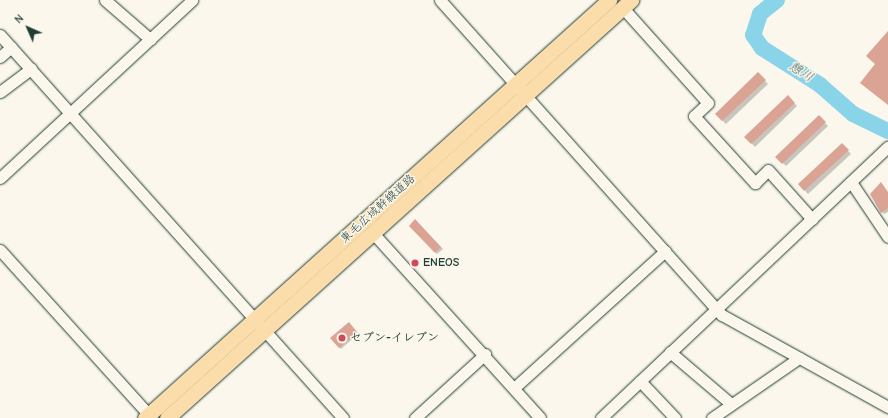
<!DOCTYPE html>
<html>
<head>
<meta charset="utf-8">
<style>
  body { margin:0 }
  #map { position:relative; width:888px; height:418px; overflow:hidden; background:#fbf7ec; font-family:"Comic Neue","Klee One",sans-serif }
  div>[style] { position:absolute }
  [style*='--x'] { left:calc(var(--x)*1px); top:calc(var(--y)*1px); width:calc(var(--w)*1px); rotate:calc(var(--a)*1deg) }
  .shadow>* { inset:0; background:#0003 }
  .river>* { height:16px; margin:-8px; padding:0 8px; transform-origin:8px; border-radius:8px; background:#89d4e9 }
  .building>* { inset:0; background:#daa393 }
  .roads { filter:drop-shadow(0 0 1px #1f3d34) drop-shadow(0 0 1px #1f3d34) }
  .minor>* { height:11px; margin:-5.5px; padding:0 5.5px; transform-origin:5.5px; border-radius:5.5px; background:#fbf7ec }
  .highway>* { height:15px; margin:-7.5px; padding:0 7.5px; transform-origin:7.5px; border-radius:7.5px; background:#faddab }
  .dots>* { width:11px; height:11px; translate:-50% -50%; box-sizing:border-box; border:2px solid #fbf7ec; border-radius:50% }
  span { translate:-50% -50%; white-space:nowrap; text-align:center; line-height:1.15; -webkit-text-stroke:3px #fbf7ec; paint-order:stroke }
  .street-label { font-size:12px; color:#1f3d34 }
  .poi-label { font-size:12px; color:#1f3d34; font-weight:700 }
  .left { translate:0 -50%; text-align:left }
  .water-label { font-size:13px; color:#345b58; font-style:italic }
  .north { position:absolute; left:8px; top:8px; width:40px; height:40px; -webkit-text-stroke:3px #fbf7ec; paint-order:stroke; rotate:315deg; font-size:11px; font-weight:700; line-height:16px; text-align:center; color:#1f3d34 }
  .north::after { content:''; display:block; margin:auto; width:14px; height:18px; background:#1f3d34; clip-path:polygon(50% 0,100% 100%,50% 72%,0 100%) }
</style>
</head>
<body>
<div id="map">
  <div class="shadow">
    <i style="clip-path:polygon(758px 74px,768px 84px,726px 124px,716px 114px)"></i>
    <i style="clip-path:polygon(788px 97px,797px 106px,755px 147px,746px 137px)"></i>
    <i style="clip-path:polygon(819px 117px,828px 126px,786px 166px,777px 157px)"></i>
    <i style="clip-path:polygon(842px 145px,851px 154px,808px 194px,799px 184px)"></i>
    <i style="clip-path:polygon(888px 192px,888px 212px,884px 214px,882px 212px)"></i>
    <i style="clip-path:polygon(415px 221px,443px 249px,437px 254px,410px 226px)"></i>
    <i style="clip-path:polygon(349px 323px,358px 334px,341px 349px,331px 339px)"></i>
  </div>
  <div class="river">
    <i style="--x:777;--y:0;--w:22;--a:141"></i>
    <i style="--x:760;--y:14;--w:22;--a:108"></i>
    <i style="--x:753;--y:35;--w:16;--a:55"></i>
    <i style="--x:762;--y:48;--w:69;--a:32.5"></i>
    <i style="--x:820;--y:85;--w:44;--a:41.3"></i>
    <i style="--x:853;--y:114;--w:39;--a:26"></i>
  </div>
  <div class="building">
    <i style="clip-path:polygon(888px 31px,888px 105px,860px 83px,875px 64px,866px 56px)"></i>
    <i style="clip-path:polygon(758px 72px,766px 80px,722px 121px,715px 114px)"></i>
    <i style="clip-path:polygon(788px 95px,795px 103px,751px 144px,744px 137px)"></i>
    <i style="clip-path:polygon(819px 115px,826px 122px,782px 164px,775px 157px)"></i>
    <i style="clip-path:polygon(842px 143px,849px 150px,804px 191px,798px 184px)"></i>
    <i style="clip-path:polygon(881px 182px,888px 192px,888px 208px,881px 213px,870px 194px)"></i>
    <i style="clip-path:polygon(415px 219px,441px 247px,435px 253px,409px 226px)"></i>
    <i style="clip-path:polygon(349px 322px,357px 332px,339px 348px,330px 338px)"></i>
  </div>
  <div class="roads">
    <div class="minor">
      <i style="--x:105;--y:0;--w:60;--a:40.9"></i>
      <i style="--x:440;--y:0;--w:423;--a:48.2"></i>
      <i style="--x:722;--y:315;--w:190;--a:29"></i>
      <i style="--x:623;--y:8;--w:127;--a:48.2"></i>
      <i style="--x:708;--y:103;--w:19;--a:137"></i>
      <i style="--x:694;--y:116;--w:91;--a:47.7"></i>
      <i style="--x:755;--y:183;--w:18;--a:-45"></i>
      <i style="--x:768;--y:170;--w:66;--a:48.1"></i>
      <i style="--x:0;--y:35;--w:514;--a:48.15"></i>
      <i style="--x:0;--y:57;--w:15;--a:-42"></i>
      <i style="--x:0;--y:92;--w:39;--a:-37"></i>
      <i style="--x:0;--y:178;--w:262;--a:-42.8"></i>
      <i style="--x:851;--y:182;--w:66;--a:56.1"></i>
      <i style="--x:373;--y:233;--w:249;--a:47.9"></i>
      <i style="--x:0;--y:250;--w:222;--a:47.9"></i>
      <i style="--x:670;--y:352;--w:80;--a:40.4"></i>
      <i style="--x:640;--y:381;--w:51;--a:46.6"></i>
      <i style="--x:514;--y:388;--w:204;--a:-42.2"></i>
      <i style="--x:415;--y:418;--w:95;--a:-42.4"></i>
      <i style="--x:601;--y:418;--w:395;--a:-43.4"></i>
      <i style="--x:712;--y:418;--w:106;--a:-34.6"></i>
    </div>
    <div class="highway">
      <i style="--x:145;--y:418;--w:625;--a:-42.01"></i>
      <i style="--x:167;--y:418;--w:625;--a:-42.01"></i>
    </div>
  </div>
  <div class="dots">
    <i style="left:415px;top:263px;background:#d1495b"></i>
    <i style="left:342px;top:338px;background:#d1495b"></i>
  </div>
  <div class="street-label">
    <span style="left:378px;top:209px;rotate:-42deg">東毛広域幹線道路</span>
  </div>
  <div class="poi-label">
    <span class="left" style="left:423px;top:263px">ENEOS</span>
    <span class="left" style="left:350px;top:338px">セブン-イレブン</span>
  </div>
  <div class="water-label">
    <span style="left:801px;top:72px;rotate:32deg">憩川</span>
  </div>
  <div class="north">N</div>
</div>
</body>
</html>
